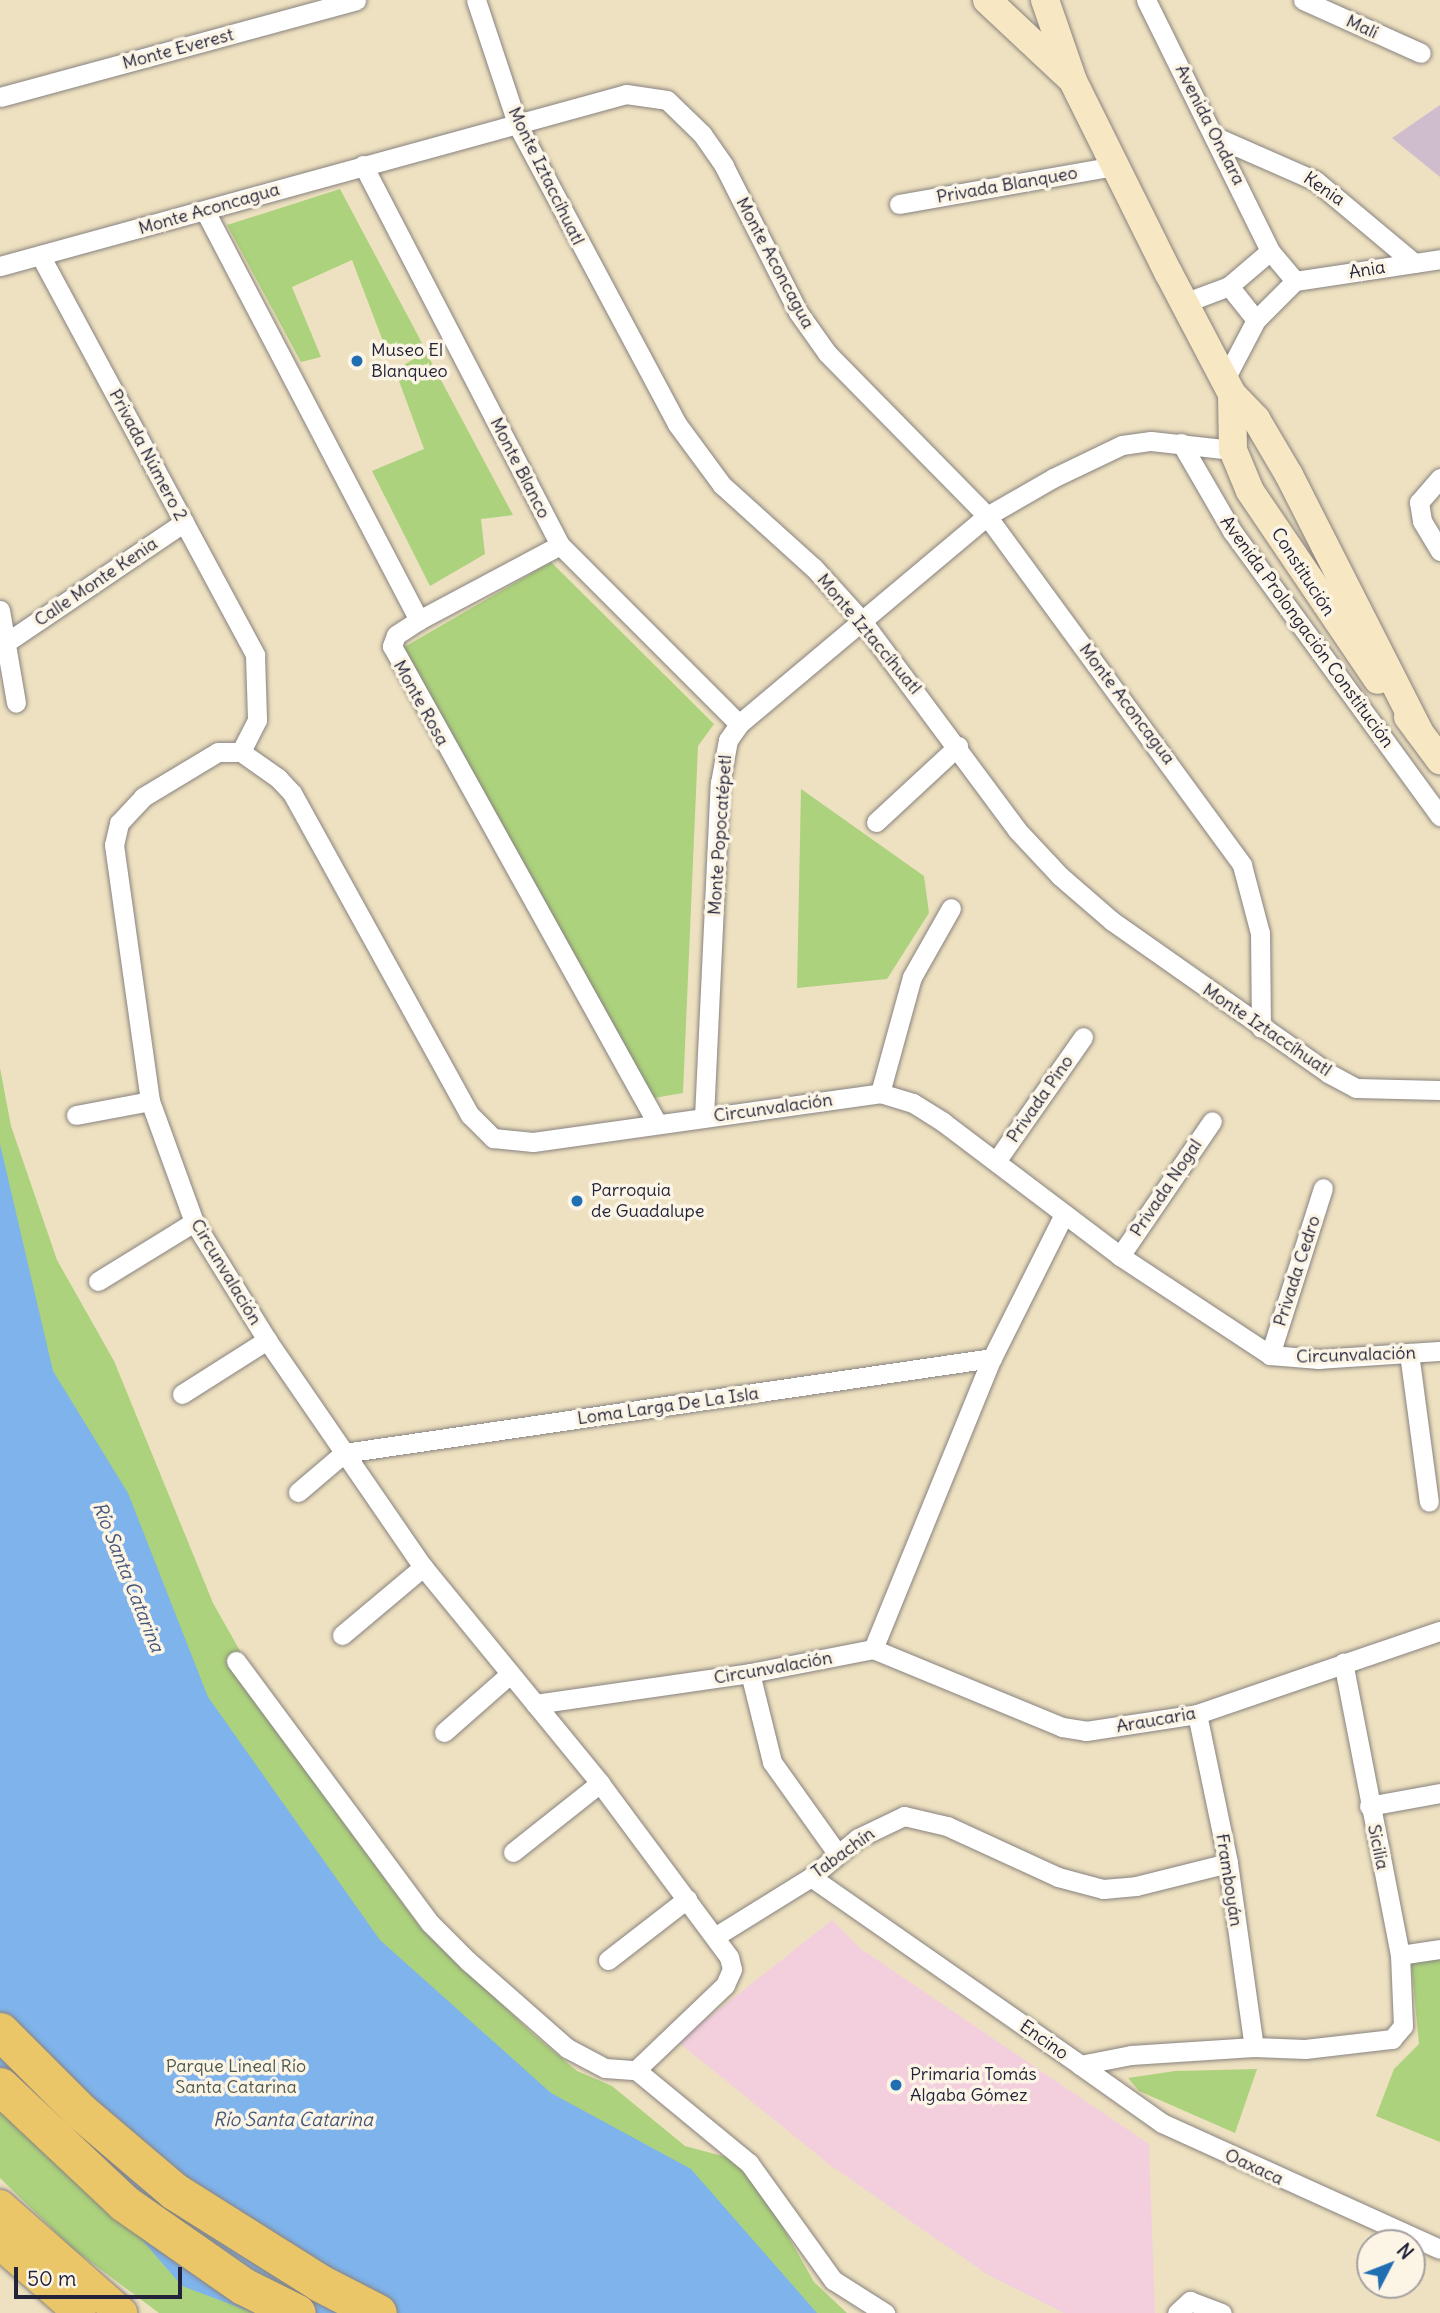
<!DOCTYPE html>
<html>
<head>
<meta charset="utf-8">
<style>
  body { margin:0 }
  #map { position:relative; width:1440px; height:2313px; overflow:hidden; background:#eee1c1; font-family:Delius,sans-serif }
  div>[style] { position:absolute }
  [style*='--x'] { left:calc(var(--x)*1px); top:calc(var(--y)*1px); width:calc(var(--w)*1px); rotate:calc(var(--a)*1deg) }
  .built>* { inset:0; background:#f3cfde }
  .industrial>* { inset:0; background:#cfbdce }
  .green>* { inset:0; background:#acd27d }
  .water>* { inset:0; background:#7eb3ec }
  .roads { filter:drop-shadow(0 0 2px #88827e) drop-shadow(0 0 2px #88827e) }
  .street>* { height:19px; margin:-9.5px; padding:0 9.5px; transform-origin:9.5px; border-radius:9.5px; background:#fff }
  .secondary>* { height:28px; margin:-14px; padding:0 14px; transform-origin:14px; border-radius:14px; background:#f7e8c3 }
  .primary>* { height:32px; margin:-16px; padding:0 16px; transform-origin:16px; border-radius:16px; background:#eac669 }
  .highway>* { height:37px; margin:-18.5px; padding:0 18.5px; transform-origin:18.5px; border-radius:18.5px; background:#eac669 }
  .dots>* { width:19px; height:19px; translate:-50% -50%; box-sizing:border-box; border:4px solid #fcf5e5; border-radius:50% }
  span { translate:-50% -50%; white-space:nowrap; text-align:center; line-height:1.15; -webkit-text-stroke:7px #fcf5e5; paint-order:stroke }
  .street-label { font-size:18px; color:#22223b }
  .poi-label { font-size:18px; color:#22223b }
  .left { translate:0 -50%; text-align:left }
  .park-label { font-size:18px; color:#4b574f }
  .water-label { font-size:19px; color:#425579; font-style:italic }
  .north { position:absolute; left:1356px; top:2229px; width:70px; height:70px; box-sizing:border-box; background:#fcf5e5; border:2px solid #a5a1a1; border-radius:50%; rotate:48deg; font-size:19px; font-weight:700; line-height:28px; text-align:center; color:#22223b }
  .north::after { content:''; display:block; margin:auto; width:24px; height:32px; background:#1f6fb2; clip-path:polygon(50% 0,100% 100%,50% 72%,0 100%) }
  .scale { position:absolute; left:14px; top:2267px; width:168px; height:32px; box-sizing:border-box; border:4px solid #22223b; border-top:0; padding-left:9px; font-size:21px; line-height:24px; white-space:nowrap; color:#22223b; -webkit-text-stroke:5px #fcf5e5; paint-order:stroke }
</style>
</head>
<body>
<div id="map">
  <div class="built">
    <i style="clip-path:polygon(832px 1920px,861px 1949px,1149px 2144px,1155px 2313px,1064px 2313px,988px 2275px,830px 2165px,678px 2042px)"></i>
  </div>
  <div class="industrial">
    <i style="clip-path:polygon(1440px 105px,1440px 177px,1392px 138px)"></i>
  </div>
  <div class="green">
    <i style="clip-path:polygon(340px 189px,422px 343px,389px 357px,352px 260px,292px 287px,321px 357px,301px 362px,227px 225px)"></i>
    <i style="clip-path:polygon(426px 352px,513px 515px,481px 519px,485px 554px,430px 586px,372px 471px,424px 449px,395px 370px)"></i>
    <i style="clip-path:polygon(551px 562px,714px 724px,698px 746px,683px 1093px,648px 1099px,401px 649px)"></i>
    <i style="clip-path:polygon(801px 789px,924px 876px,929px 913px,887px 979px,797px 988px)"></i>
    <i style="clip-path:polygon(0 1068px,11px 1126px,57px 1260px,114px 1361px,213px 1603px,305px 1766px,343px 1822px,420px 1927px,534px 2035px,577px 2071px,612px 2086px,685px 2146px,737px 2160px,767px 2199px,814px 2282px,847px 2313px,159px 2313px,72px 2248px,0 2178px)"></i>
    <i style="clip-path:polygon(1440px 1958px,1440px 2142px,1376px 2116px,1394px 2069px,1419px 2044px,1411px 1960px)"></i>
    <i style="clip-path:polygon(1257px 2069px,1235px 2133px,1139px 2091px,1128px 2078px,1175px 2071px)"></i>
  </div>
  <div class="water">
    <i style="clip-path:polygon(0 1144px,53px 1371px,128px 1493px,208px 1697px,380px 1940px,551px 2093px,691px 2169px,817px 2313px,254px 2313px,182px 2286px,5px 2082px,0 2071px)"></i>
  </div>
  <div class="roads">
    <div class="street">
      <i style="--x:476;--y:0;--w:133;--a:71.6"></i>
      <i style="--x:518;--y:126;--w:338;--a:61.9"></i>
      <i style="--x:677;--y:424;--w:76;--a:53.6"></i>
      <i style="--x:722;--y:485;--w:124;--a:42.1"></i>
      <i style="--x:814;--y:568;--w:72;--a:47.8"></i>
      <i style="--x:862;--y:621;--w:260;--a:53.4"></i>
      <i style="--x:1017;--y:830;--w:63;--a:46.9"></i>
      <i style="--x:1060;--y:876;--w:69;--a:40.9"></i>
      <i style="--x:1112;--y:921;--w:264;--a:35.1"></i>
      <i style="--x:1328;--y:1073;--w:32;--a:28"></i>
      <i style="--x:1356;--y:1088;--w:84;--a:1.4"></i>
      <i style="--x:1146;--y:0;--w:280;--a:63.7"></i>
      <i style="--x:1270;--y:251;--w:39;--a:50"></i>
      <i style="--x:1303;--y:0;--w:129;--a:24.2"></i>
      <i style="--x:0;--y:97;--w:369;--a:-15.2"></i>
      <i style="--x:1218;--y:138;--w:107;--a:23.7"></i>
      <i style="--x:1316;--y:181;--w:128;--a:39.9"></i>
      <i style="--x:363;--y:165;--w:428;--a:62.6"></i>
      <i style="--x:560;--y:545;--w:253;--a:45"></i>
      <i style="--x:899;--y:204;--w:218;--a:-10"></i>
      <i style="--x:205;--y:211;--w:462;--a:62.4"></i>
      <i style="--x:40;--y:255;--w:454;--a:61.7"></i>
      <i style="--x:255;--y:655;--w:65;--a:88.2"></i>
      <i style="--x:257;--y:720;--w:36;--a:117"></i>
      <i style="--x:0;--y:266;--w:649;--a:-15.36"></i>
      <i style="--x:626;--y:94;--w:41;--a:8.3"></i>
      <i style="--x:667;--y:100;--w:49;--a:44.2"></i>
      <i style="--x:702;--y:134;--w:39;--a:55"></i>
      <i style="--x:724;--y:166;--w:164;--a:63.1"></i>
      <i style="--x:798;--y:312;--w:50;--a:54.7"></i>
      <i style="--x:827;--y:353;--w:228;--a:45.5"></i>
      <i style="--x:987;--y:516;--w:432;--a:53.8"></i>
      <i style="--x:1242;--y:865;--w:70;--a:75.2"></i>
      <i style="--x:1260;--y:933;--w:95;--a:89.4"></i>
      <i style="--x:1295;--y:281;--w:147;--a:-8.6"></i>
      <i style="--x:1229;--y:286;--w:43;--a:51.5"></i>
      <i style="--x:1184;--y:303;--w:48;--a:-20.7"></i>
      <i style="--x:1229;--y:286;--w:54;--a:-40.5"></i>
      <i style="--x:1225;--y:379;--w:67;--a:-62.3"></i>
      <i style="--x:1256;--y:320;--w:55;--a:-45"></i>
      <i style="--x:1181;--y:443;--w:102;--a:59.9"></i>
      <i style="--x:1232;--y:531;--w:353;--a:53.9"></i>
      <i style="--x:1440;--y:478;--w:32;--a:131"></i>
      <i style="--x:1419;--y:502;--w:19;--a:81"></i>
      <i style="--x:1422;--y:521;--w:35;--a:59"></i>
      <i style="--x:560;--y:545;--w:160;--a:152"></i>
      <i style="--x:419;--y:620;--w:27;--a:147"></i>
      <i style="--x:396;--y:635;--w:12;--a:110"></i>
      <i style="--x:392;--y:646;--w:546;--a:60.95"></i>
      <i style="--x:0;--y:610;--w:94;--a:80.2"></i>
      <i style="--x:7;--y:642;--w:214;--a:-34.1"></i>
      <i style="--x:876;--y:822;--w:112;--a:-42.8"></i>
      <i style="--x:880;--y:1093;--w:120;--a:-74.6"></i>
      <i style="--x:912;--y:977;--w:79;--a:-60.5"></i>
      <i style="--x:76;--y:1115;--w:75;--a:-10.7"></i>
      <i style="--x:704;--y:1117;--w:334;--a:-87.3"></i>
      <i style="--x:720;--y:783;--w:44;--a:-79.5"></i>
      <i style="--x:728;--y:740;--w:19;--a:-55"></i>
      <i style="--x:739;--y:724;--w:324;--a:-40"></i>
      <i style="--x:987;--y:516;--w:76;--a:-29.9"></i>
      <i style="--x:1053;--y:478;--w:76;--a:-25.6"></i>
      <i style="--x:1122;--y:445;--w:29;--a:-8"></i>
      <i style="--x:1151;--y:441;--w:82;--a:6.3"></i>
      <i style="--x:997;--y:1160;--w:150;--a:-55"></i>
      <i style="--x:1120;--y:1256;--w:163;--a:-55.7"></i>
      <i style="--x:98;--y:1281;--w:113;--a:-31.6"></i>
      <i style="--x:1409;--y:1353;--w:150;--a:82.4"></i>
      <i style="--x:1270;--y:1355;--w:175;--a:-72.4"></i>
      <i style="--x:182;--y:1394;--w:101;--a:-32.4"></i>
      <i style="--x:298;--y:1492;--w:60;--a:-40.3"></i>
      <i style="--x:344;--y:1453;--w:655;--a:-8.34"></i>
      <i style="--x:342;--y:1635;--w:106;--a:-40"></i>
      <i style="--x:873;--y:1649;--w:204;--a:22.4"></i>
      <i style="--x:1062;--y:1727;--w:24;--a:9"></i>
      <i style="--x:1086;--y:1731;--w:112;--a:-8.7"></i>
      <i style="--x:1197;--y:1714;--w:257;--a:-18.9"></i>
      <i style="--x:873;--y:1649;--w:314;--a:-67.8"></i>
      <i style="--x:992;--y:1358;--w:161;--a:-63.4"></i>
      <i style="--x:236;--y:1661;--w:326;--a:53.5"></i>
      <i style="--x:430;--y:1923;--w:54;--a:45"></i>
      <i style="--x:468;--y:1961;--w:132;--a:41.3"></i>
      <i style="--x:567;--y:2048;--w:43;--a:27.8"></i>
      <i style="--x:605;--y:2068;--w:31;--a:4"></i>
      <i style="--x:636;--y:2070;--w:146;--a:39.5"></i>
      <i style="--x:749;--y:2163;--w:144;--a:54.3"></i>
      <i style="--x:833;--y:2280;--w:62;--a:32.4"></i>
      <i style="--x:750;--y:1673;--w:92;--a:76.1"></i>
      <i style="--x:772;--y:1762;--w:112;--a:54.5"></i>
      <i style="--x:535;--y:1704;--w:217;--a:-8.2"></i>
      <i style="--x:750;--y:1673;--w:125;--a:-11"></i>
      <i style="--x:1197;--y:1714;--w:152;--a:78.2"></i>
      <i style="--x:1228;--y:1863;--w:186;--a:82"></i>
      <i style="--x:444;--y:1732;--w:88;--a:-41.3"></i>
      <i style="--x:1369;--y:1806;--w:72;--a:-10.4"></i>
      <i style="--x:513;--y:1852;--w:111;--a:-38.4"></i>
      <i style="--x:811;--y:1877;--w:328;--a:34.9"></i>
      <i style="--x:1080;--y:2065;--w:52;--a:-11.1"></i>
      <i style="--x:1131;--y:2055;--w:123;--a:-3.7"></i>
      <i style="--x:1254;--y:2047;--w:51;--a:2.2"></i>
      <i style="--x:1305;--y:2049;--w:88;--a:-6.6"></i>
      <i style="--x:1392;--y:2039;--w:17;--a:-50"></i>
      <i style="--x:1403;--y:2026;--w:71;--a:-92.4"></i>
      <i style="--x:1400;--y:1955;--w:298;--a:-101"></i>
      <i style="--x:716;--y:1936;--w:112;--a:-31.8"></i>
      <i style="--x:811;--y:1877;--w:61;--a:-39.7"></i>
      <i style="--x:858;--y:1838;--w:51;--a:-25.6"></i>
      <i style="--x:904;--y:1816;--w:44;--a:13.1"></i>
      <i style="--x:947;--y:1826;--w:122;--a:24.7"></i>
      <i style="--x:1058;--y:1877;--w:47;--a:14.9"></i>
      <i style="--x:1103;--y:1889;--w:33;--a:-5"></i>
      <i style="--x:1136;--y:1886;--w:95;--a:-14"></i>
      <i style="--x:1400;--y:1955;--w:40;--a:-8.5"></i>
      <i style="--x:608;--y:1960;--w:100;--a:-37.7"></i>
      <i style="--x:1080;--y:2065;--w:100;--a:35.3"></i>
      <i style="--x:1162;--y:2123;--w:305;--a:24.4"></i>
      <i style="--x:636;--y:2070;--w:123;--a:-43.7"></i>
      <i style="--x:725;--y:1985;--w:17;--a:-66"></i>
      <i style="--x:732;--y:1969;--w:12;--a:-104"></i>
      <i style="--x:729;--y:1957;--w:217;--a:-126.6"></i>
      <i style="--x:600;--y:1783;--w:279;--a:-129.3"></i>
      <i style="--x:423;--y:1567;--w:275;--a:-124.5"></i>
      <i style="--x:267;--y:1340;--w:139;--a:-121.7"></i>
      <i style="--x:194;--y:1222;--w:129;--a:-110"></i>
      <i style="--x:150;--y:1101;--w:259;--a:-98"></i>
      <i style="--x:114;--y:845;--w:23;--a:-77"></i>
      <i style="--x:119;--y:823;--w:35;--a:-47"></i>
      <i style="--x:143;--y:797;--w:87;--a:-31"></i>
      <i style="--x:218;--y:752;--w:23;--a:0"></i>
      <i style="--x:241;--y:752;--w:45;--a:35.1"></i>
      <i style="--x:278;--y:778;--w:21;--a:47"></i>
      <i style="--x:292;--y:793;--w:368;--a:61.1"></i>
      <i style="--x:470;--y:1115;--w:33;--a:45"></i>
      <i style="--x:493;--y:1138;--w:40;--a:5.7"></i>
      <i style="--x:533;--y:1142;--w:350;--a:-8"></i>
      <i style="--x:880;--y:1093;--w:34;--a:17"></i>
      <i style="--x:913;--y:1103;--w:36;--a:32"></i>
      <i style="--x:943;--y:1122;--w:222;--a:37.1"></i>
      <i style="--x:1120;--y:1256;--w:180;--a:33.4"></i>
      <i style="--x:1270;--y:1355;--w:49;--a:4.7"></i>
      <i style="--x:1319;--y:1359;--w:121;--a:-3.8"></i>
      <i style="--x:1177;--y:2313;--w:18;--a:-43"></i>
      <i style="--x:1190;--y:2301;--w:34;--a:21"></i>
    </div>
    <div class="secondary">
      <i style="--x:987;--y:0;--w:112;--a:43.2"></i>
      <i style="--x:1045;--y:0;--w:86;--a:70.9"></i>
      <i style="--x:1073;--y:81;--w:213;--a:63.6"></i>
      <i style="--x:1168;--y:272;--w:138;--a:62.3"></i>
      <i style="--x:1232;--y:394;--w:35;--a:46"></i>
      <i style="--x:1256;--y:419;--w:65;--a:59.5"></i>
      <i style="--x:1289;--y:475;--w:287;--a:63.1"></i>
      <i style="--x:1232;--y:394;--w:56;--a:89"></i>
      <i style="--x:1233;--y:450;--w:44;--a:67.5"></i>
      <i style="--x:1250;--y:491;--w:228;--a:55.9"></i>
      <i style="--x:1408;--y:717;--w:54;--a:53.3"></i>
    </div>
    <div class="primary">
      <i style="--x:0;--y:2206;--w:162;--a:41.5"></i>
      <i style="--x:0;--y:2243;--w:106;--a:41.2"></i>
    </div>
    <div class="highway">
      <i style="--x:0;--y:2031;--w:113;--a:45"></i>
      <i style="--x:80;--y:2111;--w:123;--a:40.4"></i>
      <i style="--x:174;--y:2191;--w:173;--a:32.2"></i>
      <i style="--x:320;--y:2283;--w:65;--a:27.3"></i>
      <i style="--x:0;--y:2086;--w:170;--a:43.3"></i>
      <i style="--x:124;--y:2203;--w:145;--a:34.9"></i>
      <i style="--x:243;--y:2286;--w:60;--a:26.6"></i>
    </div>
  </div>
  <div class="dots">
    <i style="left:357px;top:361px;background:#1f6fb2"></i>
    <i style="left:577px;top:1201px;background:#1f6fb2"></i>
    <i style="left:896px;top:2085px;background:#1f6fb2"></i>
  </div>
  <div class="street-label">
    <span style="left:1362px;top:27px;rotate:25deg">Malí</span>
    <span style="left:178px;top:49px;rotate:-15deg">Monte Everest</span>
    <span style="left:1210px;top:125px;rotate:63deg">Avenida Ondara</span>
    <span style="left:546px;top:176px;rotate:64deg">Monte Iztaccíhuatl</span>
    <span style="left:1007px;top:185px;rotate:-10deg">Privada Blanqueo</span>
    <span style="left:1324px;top:189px;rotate:34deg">Kenia</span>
    <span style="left:209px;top:209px;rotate:-16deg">Monte Aconcagua</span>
    <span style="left:775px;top:263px;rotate:62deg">Monte Aconcagua</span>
    <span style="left:1367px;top:270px;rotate:-9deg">Ania</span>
    <span style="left:148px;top:455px;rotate:62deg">Privada Número 2</span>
    <span style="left:520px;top:468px;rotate:63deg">Monte Blanco</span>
    <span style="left:1303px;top:572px;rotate:57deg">Constitución</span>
    <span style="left:96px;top:582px;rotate:-34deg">Calle Monte Kenia</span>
    <span style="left:1307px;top:632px;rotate:54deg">Avenida Prolongación Constitución</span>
    <span style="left:869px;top:634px;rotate:50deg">Monte Iztaccíhuatl</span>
    <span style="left:421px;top:703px;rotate:61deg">Monte Rosa</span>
    <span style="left:1127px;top:704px;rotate:53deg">Monte Aconcagua</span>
    <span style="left:720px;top:835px;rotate:-86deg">Monte Popocatépetl</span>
    <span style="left:1267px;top:1030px;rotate:34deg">Monte Iztaccíhuatl</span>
    <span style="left:1040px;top:1099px;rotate:-55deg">Privada Pino</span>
    <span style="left:773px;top:1108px;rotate:-8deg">Circunvalación</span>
    <span style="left:1166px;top:1188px;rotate:-56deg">Privada Nogal</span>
    <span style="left:1297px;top:1271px;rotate:-72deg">Privada Cedro</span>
    <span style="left:226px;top:1272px;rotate:59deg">Circunvalación</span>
    <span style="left:1356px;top:1355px;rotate:-2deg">Circunvalación</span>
    <span style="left:668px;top:1406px;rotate:-8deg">Loma Larga De La Isla</span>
    <span style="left:773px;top:1668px;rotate:-10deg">Circunvalación</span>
    <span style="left:1156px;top:1720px;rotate:-10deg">Araucaria</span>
    <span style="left:1378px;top:1847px;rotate:78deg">Sicilia</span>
    <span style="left:843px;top:1853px;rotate:-36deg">Tabachín</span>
    <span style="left:1229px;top:1880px;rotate:81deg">Framboyán</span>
    <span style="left:1044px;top:2040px;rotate:35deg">Encino</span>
    <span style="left:1254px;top:2167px;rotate:25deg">Oaxaca</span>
  </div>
  <div class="poi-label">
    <span class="left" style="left:371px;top:361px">Museo El<br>Blanqueo</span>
    <span class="left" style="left:591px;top:1201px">Parroquia<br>de Guadalupe</span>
    <span class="left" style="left:910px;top:2085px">Primaria Tomás<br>Algaba Gómez</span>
  </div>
  <div class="park-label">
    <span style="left:236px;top:2077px">Parque Lineal Río<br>Santa Catarina</span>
  </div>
  <div class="water-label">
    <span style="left:128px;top:1577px;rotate:68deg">Río Santa Catarina</span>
    <span style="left:293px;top:2120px">Río Santa Catarina</span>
  </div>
  <div class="north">N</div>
  <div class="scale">50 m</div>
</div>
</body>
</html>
